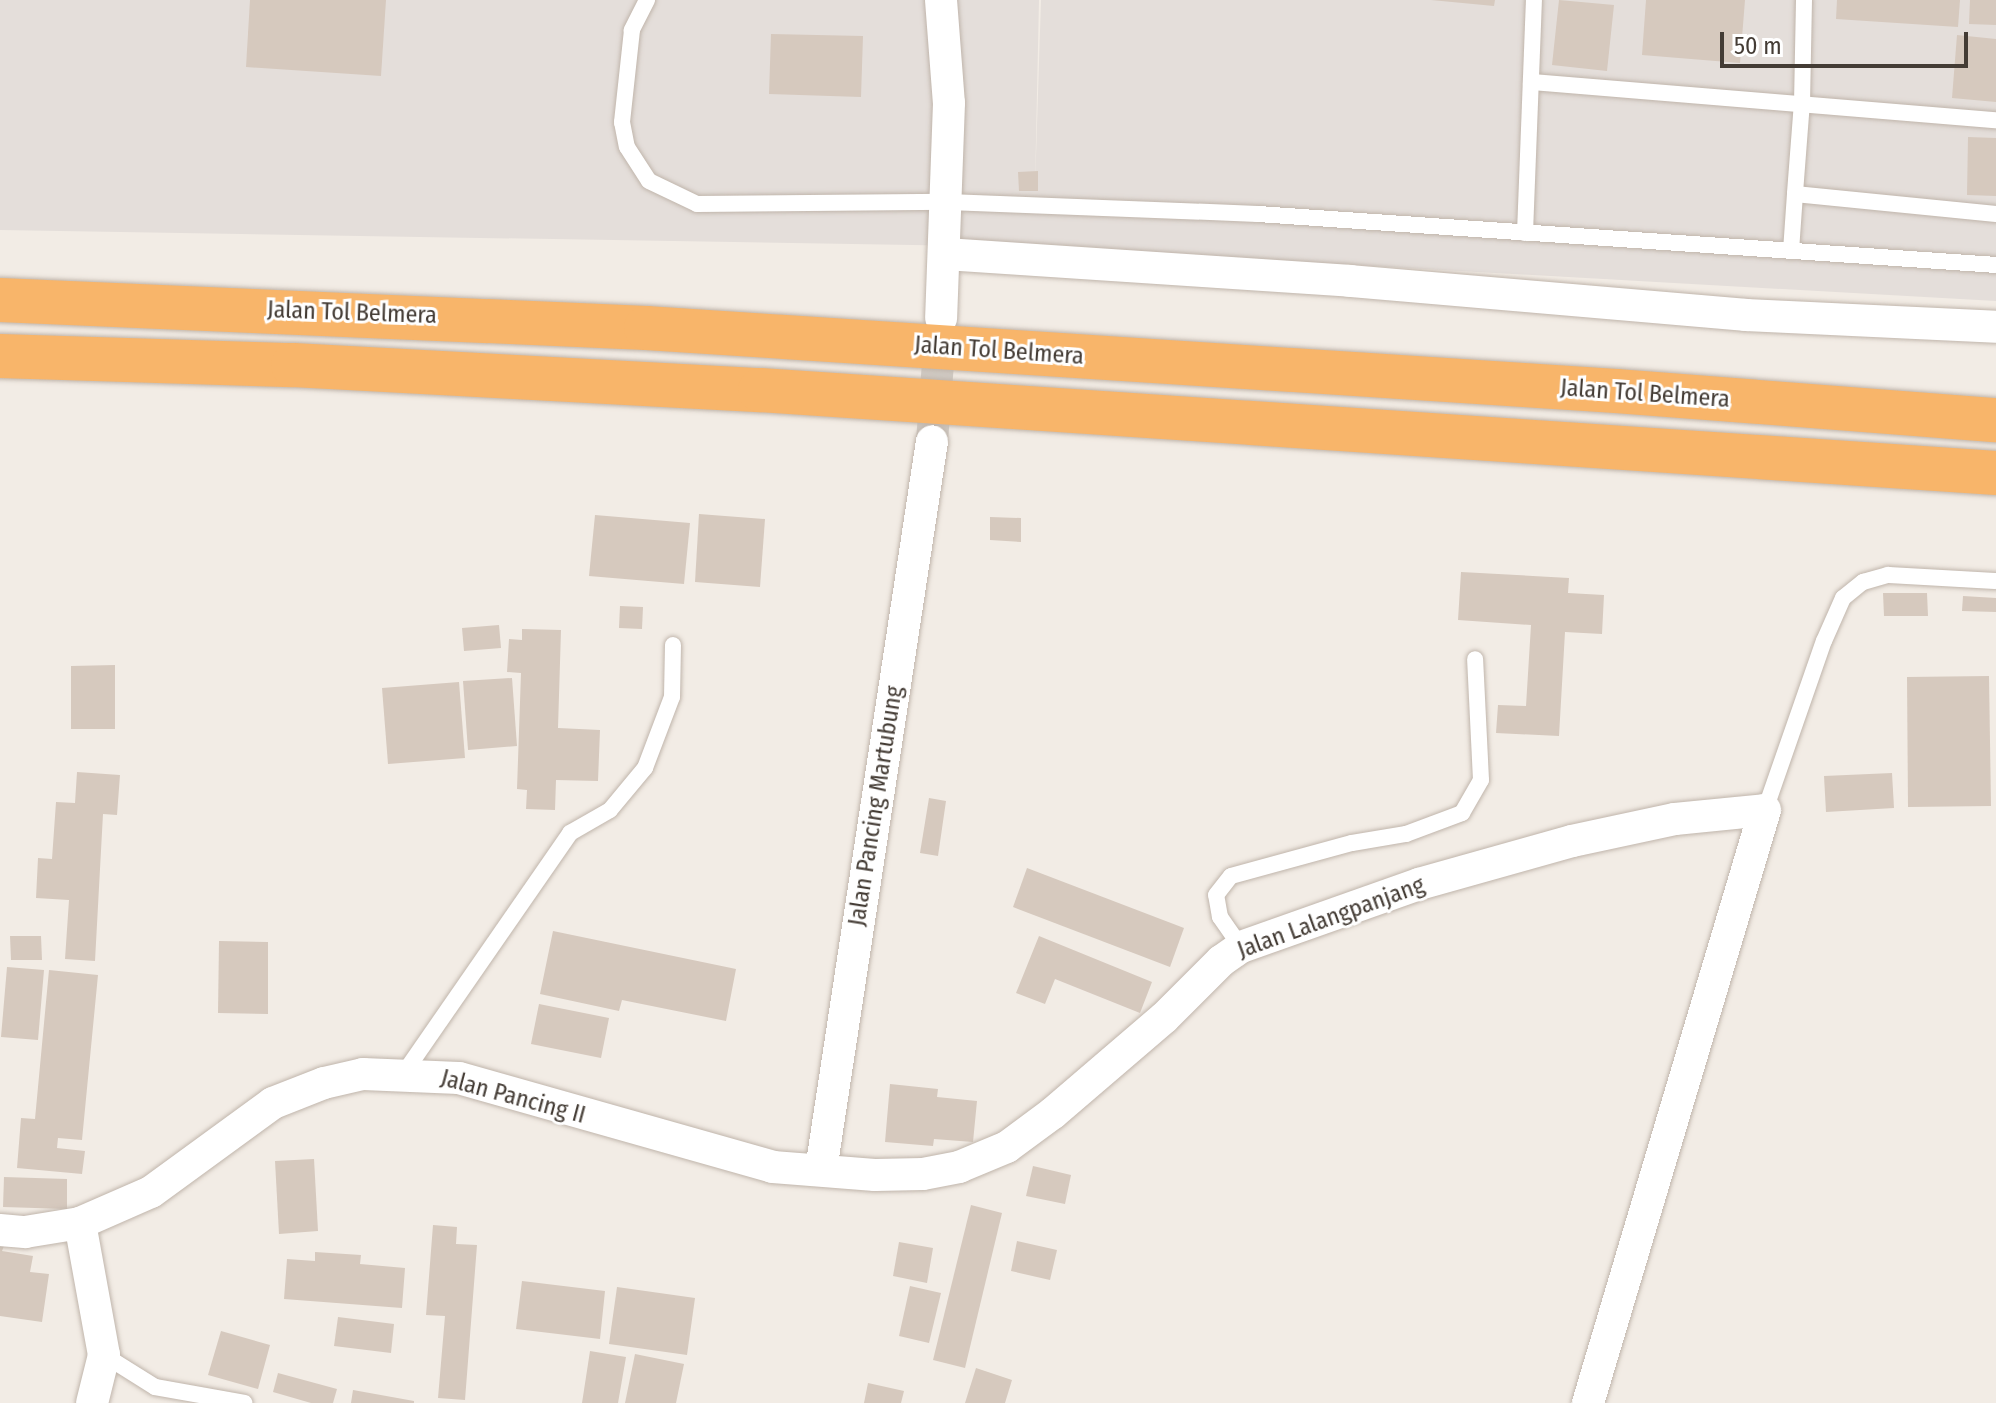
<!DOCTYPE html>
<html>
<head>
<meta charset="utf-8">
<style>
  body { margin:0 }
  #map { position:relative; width:1996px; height:1403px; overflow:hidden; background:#f2ece5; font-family:"Fira Sans Condensed",sans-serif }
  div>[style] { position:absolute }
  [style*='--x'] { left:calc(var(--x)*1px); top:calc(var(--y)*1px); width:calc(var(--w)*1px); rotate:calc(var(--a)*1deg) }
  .industrial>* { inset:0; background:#e4deda }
  .building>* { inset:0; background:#d6c9be }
  .street-tunnel>* { height:32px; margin-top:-16px; transform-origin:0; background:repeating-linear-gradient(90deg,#cfc9c2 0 32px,transparent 0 48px) }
  .roads { filter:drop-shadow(0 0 2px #c0b5ab) drop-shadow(0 0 2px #c0b5ab) }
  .lane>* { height:16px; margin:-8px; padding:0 8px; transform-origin:8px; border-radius:8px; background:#fff }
  .street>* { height:32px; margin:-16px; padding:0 16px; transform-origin:16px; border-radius:16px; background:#fff }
  .highway>* { height:44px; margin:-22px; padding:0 22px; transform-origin:22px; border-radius:22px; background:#f8b56a }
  span { translate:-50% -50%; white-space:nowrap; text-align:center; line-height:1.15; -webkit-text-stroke:6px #fff; paint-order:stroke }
  .street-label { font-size:24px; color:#443c35 }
  .scale { position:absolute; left:1720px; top:32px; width:248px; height:36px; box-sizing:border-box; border:4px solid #443c35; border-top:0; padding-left:10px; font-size:24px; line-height:28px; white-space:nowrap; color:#443c35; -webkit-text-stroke:6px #fff; paint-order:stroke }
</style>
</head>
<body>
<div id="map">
  <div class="industrial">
    <i style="clip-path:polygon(0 0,1039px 0,1035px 187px,1041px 0,1996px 0,1996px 301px,1032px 247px,0 230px)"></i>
  </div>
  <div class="building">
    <i style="clip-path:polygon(250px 0,386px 0,381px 76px,246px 67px)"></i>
    <i style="clip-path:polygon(1431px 0,1495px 0,1494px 6px)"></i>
    <i style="clip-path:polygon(1559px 0,1614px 5px,1607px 71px,1552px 65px)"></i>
    <i style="clip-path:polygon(1646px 0,1745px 0,1740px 63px,1642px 55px)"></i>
    <i style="clip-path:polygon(1837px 0,1960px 0,1958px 27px,1836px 19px)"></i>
    <i style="clip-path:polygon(1970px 0,1996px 0,1996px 25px,1969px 24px)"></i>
    <i style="clip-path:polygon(771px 34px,863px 36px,861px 97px,769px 94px)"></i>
    <i style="clip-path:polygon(1957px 35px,1996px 39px,1996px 102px,1952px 98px)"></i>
    <i style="clip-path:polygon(1968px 137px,1996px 138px,1996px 196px,1967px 195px)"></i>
    <i style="clip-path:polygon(1038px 171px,1038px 191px,1019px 191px,1018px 172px)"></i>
    <i style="clip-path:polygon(699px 514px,765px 519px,760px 587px,695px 582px)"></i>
    <i style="clip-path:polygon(595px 515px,690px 523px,684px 584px,589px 576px)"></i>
    <i style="clip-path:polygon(990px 517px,1021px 518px,1021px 542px,990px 540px)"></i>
    <i style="clip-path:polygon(1461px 572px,1569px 578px,1568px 593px,1604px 595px,1602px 634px,1565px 632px,1559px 736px,1496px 733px,1498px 705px,1526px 706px,1531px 625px,1458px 620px)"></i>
    <i style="clip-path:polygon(1883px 593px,1927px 593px,1928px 616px,1884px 616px)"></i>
    <i style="clip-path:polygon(1963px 596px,1996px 598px,1996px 612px,1962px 611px)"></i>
    <i style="clip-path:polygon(620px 606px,643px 607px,642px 629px,619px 628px)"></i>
    <i style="clip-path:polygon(499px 625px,501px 648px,464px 651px,462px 628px)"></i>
    <i style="clip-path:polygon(522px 629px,561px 630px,558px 728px,600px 730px,598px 781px,556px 780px,555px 810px,526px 809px,527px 790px,517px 789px,521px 673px,507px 672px,509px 639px,522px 640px)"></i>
    <i style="clip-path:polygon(115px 665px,115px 729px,71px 729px,71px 666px)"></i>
    <i style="clip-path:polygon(1989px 676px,1991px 806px,1908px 807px,1907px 677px)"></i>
    <i style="clip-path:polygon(512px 678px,517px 746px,468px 750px,463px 681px)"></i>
    <i style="clip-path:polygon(459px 682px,465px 758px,388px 764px,382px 688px)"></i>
    <i style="clip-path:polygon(77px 772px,120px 775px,117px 815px,103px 814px,95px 961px,65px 959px,69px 900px,36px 898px,38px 858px,52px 859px,56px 802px,75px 803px)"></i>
    <i style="clip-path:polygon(1892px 773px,1894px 808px,1826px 812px,1824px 776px)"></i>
    <i style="clip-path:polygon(929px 798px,946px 801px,938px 856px,920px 853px)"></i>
    <i style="clip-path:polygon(1027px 868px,1184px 928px,1170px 967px,1013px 907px)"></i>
    <i style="clip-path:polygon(553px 931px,736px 969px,726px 1021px,622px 1000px,619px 1011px,540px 994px)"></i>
    <i style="clip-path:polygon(10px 936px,41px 936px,42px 960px,11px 960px)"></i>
    <i style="clip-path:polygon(1039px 936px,1152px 982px,1140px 1013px,1055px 979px,1045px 1004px,1016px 993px)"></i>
    <i style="clip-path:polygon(219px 941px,268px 942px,268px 1014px,218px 1013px)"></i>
    <i style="clip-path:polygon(7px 967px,44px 970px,38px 1040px,1px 1037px)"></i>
    <i style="clip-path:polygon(49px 970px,98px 975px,82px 1140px,58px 1138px,57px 1148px,85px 1151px,82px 1174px,17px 1168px,21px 1118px,35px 1119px)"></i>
    <i style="clip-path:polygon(539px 1004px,609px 1018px,601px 1058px,531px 1044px)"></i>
    <i style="clip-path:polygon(890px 1084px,938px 1089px,937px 1097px,977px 1101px,973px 1142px,934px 1139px,933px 1146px,885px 1142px)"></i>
    <i style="clip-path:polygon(314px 1159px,318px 1231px,279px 1234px,275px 1161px)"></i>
    <i style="clip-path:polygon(1033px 1166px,1071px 1175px,1065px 1204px,1026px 1196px)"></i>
    <i style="clip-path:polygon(4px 1177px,67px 1179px,67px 1209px,3px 1207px)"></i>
    <i style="clip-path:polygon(971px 1205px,1002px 1213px,965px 1368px,933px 1360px)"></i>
    <i style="clip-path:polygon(433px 1225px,457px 1227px,456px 1244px,477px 1245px,465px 1400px,438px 1398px,445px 1316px,426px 1315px)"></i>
    <i style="clip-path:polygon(1017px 1241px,1057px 1250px,1050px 1280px,1011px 1271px)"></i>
    <i style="clip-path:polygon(899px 1242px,933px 1248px,927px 1283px,893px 1276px)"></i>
    <i style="clip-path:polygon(0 1246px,4px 1246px,2px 1251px,33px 1256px,30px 1272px,49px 1274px,42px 1322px,0 1316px)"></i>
    <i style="clip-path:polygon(315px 1252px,361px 1255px,360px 1264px,405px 1268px,402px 1308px,284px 1299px,287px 1259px,315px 1261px)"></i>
    <i style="clip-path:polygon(522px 1281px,605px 1291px,600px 1339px,516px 1329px)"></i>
    <i style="clip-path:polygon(910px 1286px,941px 1293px,929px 1343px,899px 1336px)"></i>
    <i style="clip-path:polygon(617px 1287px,695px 1298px,687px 1355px,609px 1344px)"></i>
    <i style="clip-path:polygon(338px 1317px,394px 1324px,391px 1353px,334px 1346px)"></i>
    <i style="clip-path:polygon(221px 1331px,270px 1345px,258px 1389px,208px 1375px)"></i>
    <i style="clip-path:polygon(590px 1351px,626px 1357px,618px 1403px,582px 1403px)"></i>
    <i style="clip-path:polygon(635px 1354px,684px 1364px,676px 1403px,625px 1403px)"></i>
    <i style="clip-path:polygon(976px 1368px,1012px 1380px,1005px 1403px,965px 1403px)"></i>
    <i style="clip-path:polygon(278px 1373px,337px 1389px,333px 1403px,311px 1403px,273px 1392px)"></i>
    <i style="clip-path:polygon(868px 1383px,904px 1391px,901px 1403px,864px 1403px)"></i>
    <i style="clip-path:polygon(353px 1390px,414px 1401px,414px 1403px,351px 1403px)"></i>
  </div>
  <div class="street-tunnel">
    <i style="--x:932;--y:441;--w:116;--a:-85.6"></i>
  </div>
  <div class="roads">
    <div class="lane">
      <i style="--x:647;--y:0;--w:34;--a:117"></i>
      <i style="--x:632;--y:30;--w:93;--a:96.2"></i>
      <i style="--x:622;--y:122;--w:25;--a:79"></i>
      <i style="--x:627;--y:147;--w:40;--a:57.1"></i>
      <i style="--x:649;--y:181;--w:53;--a:25.6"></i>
      <i style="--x:697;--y:204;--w:251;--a:-0.5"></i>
      <i style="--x:948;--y:202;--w:310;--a:2.2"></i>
      <i style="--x:1258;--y:214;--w:740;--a:3.95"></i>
      <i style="--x:1804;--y:0;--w:102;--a:91.1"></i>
      <i style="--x:1802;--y:102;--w:92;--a:94.4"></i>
      <i style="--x:1795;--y:194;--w:202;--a:5.7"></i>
      <i style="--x:1531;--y:82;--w:467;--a:4.7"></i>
      <i style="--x:1525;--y:233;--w:233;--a:-87.8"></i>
      <i style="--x:1791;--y:251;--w:57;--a:-86"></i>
      <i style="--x:1765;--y:810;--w:179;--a:-70.8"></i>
      <i style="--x:1824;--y:641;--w:47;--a:-66.2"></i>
      <i style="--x:1843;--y:598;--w:26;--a:-39"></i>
      <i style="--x:1863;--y:582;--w:26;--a:-16"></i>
      <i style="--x:1888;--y:575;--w:108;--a:3.2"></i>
      <i style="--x:1241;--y:947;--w:37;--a:-125"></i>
      <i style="--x:1220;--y:917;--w:22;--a:-100"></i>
      <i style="--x:1216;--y:895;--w:24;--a:-52"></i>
      <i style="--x:1231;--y:876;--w:125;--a:-15.3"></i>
      <i style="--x:1352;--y:843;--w:55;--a:-9.5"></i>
      <i style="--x:1406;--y:834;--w:60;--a:-20.6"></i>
      <i style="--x:1462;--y:813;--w:38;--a:-60"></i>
      <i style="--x:1481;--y:780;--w:121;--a:-92.8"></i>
      <i style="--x:404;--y:1073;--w:292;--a:-55.3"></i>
      <i style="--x:570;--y:833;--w:46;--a:-29.9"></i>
      <i style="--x:610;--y:810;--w:55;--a:-50.2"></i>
      <i style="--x:645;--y:768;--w:76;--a:-69.2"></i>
      <i style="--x:672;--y:697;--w:52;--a:-88.9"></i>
      <i style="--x:104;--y:1355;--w:60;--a:32.1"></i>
      <i style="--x:155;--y:1387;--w:91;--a:10.1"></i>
    </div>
    <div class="street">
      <i style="--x:941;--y:0;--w:103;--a:85.6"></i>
      <i style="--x:949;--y:103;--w:215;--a:92.1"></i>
      <i style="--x:946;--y:254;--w:405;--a:3.8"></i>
      <i style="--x:1350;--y:281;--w:397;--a:4.9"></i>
      <i style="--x:1746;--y:315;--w:250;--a:2.7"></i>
      <i style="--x:821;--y:1170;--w:737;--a:-81.34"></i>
      <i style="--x:80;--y:1223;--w:134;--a:79.7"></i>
      <i style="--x:104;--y:1355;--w:49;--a:104"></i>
      <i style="--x:0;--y:1230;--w:25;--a:5"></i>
      <i style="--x:25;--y:1232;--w:56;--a:-9.3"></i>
      <i style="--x:80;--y:1223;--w:77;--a:-23.6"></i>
      <i style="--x:151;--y:1192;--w:151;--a:-36.1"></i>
      <i style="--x:273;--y:1103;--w:55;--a:-21.4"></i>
      <i style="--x:324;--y:1083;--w:40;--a:-13"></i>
      <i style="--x:363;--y:1074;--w:96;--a:2.4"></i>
      <i style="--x:459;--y:1078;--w:326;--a:15.8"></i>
      <i style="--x:773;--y:1167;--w:102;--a:4.5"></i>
      <i style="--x:875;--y:1175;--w:48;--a:-1.2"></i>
      <i style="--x:923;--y:1174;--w:37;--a:-11"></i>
      <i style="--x:959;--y:1167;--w:52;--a:-22.6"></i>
      <i style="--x:1007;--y:1147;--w:57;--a:-36.5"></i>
      <i style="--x:1053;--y:1113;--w:146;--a:-40.6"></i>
      <i style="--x:1164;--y:1018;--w:81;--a:-45"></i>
      <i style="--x:1221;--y:961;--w:24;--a:-35"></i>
      <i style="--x:1241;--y:947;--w:189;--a:-19.5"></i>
      <i style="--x:1419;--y:884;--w:159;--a:-15.7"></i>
      <i style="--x:1572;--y:841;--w:105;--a:-12.1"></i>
      <i style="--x:1675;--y:819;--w:90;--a:-5.7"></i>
      <i style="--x:1765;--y:810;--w:619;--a:106.62"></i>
    </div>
    <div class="highway">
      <i style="--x:0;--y:300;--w:647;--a:2.48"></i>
      <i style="--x:646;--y:328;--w:972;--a:3.72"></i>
      <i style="--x:1616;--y:391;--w:381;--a:4.4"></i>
      <i style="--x:0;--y:356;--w:293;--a:1.8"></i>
      <i style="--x:293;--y:365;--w:468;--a:3.1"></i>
      <i style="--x:760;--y:390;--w:1239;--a:3.84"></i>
    </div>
  </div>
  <div class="street-label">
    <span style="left:352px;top:313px;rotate:2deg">Jalan Tol Belmera</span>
    <span style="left:999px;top:351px;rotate:4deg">Jalan Tol Belmera</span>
    <span style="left:1645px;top:394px;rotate:4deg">Jalan Tol Belmera</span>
    <span style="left:876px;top:806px;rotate:-81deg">Jalan Pancing Martubung</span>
    <span style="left:1331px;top:918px;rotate:-20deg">Jalan Lalangpanjang</span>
    <span style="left:513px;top:1097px;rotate:15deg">Jalan Pancing II</span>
  </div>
  <div class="scale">50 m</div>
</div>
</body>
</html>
